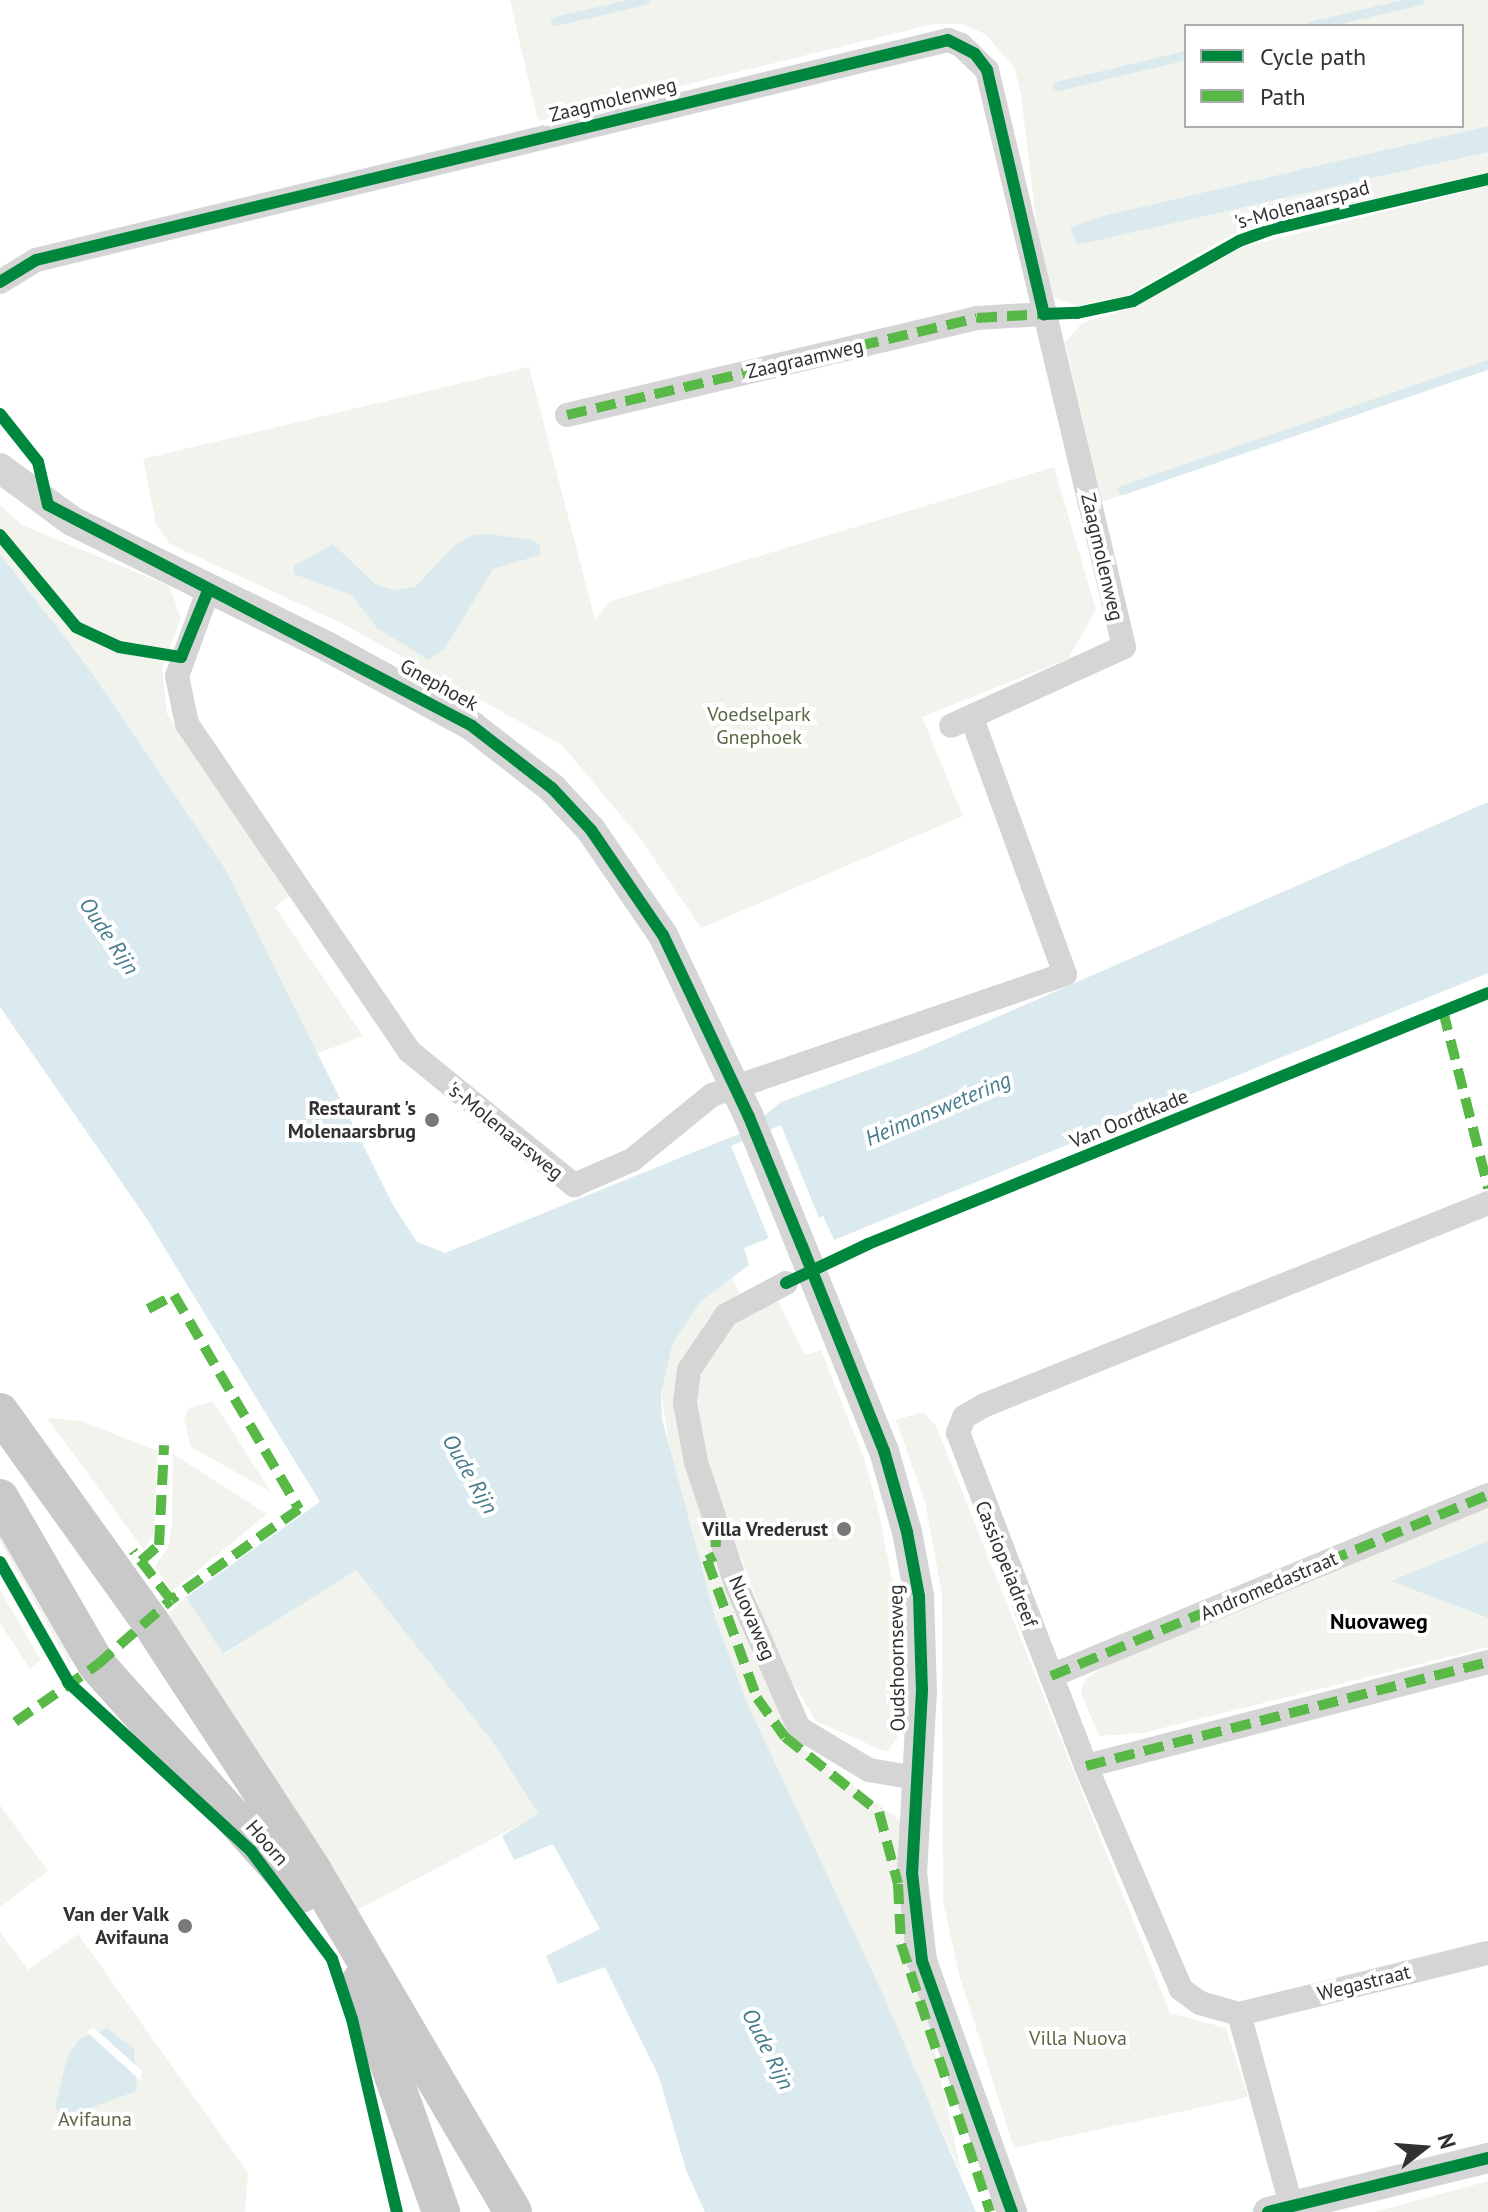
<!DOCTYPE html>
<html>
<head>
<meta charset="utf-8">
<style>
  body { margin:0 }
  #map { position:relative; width:1488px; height:2212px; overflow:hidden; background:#fff; font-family:"PT Sans",sans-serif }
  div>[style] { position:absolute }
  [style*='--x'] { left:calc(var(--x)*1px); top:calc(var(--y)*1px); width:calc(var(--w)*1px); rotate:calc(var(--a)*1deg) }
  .green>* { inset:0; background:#f1f3ec }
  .water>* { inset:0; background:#dbeaee }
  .pier>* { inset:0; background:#fff }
  .stream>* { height:9px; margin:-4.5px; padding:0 4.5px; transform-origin:4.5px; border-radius:4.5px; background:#dbeaee }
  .minor>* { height:24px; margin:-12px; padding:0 12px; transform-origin:12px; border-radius:12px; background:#d5d5d5 }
  .tertiary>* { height:30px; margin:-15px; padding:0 15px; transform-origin:15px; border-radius:15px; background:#d5d5d5 }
  .primary>* { height:38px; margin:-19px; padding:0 19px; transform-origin:19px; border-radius:19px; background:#c9c9c9 }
  .tertiary-bridge>* { height:30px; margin:-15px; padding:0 15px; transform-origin:15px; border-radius:15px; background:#d5d5d5 }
  .quiet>* { height:10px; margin-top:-5px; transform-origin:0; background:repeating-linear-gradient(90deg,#58b947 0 20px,transparent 0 30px) }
  .cycleway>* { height:12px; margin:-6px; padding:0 6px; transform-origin:6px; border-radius:6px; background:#00873e }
  .dots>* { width:22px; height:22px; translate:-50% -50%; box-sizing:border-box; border:4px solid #fff; border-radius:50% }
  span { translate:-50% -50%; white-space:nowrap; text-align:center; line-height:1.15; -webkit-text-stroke:8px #fff; paint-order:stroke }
  .street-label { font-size:20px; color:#313131 }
  .park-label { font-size:20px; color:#5a6842 }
  .poi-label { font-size:20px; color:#313131; font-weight:700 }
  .right { translate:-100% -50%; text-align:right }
  .water-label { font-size:22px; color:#467b8b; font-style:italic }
  .neighbourhood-label { font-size:22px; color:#000; font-weight:700 }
  .legend { position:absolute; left:1184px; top:24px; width:280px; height:104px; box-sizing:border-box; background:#fff; border:2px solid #adadad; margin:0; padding:10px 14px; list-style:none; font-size:24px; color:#313131 }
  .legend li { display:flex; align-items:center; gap:16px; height:40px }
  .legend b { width:40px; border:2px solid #adadad }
  .north { position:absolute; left:1384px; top:2108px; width:80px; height:80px; -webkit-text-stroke:6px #fff; paint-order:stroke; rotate:73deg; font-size:22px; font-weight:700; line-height:32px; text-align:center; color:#313131 }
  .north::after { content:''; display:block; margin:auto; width:28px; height:36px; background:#313131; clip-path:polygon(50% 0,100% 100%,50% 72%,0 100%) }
</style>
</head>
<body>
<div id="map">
  <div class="green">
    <i style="clip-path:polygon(evenodd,510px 0,1488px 0,1488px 126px,1098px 217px,1071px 228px,1077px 245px,1488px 152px,1488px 174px,1263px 224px,1229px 236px,1128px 295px,1077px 306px,1053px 297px,1038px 237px,1021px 94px,1014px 67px,985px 34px,961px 24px,933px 24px,538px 121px,510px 0,1186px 26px,1462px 26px,1462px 126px,1186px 126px,1186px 26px)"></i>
    <i style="clip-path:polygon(1488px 186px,1488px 370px,1102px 502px,1065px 343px,1082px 323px,1134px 307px,1243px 247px)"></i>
    <i style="clip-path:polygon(529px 367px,595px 619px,611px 601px,1054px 467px,1096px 610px,1068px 659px,922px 717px,963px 816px,701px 928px,643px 842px,562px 745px,341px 623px,170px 544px,156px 524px,143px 459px)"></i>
    <i style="clip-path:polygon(0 505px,22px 525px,169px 586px,181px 618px,162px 668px,167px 714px,290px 896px,275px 907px,363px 1036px,316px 1054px,226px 870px,87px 666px,0 554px)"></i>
    <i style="clip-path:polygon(731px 1276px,740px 1293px,709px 1317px,687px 1352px,719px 1567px,795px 1743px,902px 1822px,908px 1931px,962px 2175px,747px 1703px,715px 1617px,671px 1458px,661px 1393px,673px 1343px,701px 1301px)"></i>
    <i style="clip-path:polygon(777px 1299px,805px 1355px,821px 1350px,864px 1458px,879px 1513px,896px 1599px,901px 1683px,897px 1739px,886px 1752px,816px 1721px,793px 1683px,787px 1683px,696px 1434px,699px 1373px,736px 1317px)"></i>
    <i style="clip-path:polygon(213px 1401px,271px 1492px,191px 1447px,184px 1419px,189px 1408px)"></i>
    <i style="clip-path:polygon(923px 1412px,936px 1426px,1170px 2013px,1226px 2028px,1248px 2097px,1014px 2148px,959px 1974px,943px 1901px,942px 1594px,925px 1502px,896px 1420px)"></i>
    <i style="clip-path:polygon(47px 1418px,81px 1421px,157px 1451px,154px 1533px,144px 1550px)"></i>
    <i style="clip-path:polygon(173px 1454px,267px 1514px,172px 1591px,155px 1566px,168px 1548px,172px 1524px)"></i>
    <i style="clip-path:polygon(1488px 1508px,1488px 1541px,1392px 1581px,1488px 1618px,1488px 1647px,1142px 1733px,1099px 1736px,1081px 1693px,1085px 1679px,1118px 1658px)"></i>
    <i style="clip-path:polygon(0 1512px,80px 1656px,69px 1663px,0 1541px)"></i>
    <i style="clip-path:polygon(356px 1569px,492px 1741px,538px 1815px,357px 1910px,168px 1614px,186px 1597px,224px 1654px)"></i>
    <i style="clip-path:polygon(0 1590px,41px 1660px,30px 1669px,0 1623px)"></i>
    <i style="clip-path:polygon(0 1805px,48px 1871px,0 1907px)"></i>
    <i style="clip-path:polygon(0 1932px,28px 1970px,78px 1934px,248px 2173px,245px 2212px,0 2212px)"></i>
    <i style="clip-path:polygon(1488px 2181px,1488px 2212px,1375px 2212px)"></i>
  </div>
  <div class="water">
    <i style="clip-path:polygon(1488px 126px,1488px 152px,1077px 245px,1070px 228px,1098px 217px)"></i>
    <i style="clip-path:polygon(490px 534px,531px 540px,540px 545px,540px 555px,493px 569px,445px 648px,429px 660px,377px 628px,352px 595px,294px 574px,294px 566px,333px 544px,376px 585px,395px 590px,415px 587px,456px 544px,473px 535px)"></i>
    <i style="clip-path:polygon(0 554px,87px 666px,226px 870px,393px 1205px,417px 1242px,445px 1253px,746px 1131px,781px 1102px,917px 1052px,1488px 802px,1488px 973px,834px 1240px,823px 1216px,744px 1248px,749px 1265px,701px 1301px,673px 1343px,661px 1393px,662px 1419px,715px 1617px,747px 1703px,881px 1990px,976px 2212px,705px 2212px,686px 2170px,659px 2077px,605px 1967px,558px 1984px,546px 1956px,600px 1929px,553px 1844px,514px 1860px,502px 1836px,538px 1814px,492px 1741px,356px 1570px,223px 1654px,186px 1597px,320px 1502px,145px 1216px,0 1007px)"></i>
    <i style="clip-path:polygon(1488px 1541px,1488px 1618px,1391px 1581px)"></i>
    <i style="clip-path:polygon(107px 2028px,134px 2049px,137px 2091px,62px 2118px,55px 2106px,68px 2055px,80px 2039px)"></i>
  </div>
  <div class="pier">
    <i style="clip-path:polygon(781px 1125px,819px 1218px,769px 1239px,731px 1146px)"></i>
    <i style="clip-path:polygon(93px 2027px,142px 2071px,141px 2081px,87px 2032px)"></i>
  </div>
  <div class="stream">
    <i style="--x:555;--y:21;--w:92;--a:-13.1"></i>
    <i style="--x:1310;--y:26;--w:113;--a:-13.3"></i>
    <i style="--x:1057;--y:86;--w:133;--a:-13.5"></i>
    <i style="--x:1122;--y:490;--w:387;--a:-19"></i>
  </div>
  <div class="minor">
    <i style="--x:0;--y:282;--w:42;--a:-31.4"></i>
    <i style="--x:36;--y:260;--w:938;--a:-13.56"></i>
    <i style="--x:948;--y:40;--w:14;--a:21"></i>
    <i style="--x:961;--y:45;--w:36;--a:44"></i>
    <i style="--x:987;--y:70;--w:593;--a:76.64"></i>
    <i style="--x:1124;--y:647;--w:190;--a:155.5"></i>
    <i style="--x:567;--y:415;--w:421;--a:-13.3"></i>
    <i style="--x:977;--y:318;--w:67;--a:-3.4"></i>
    <i style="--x:208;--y:591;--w:90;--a:110"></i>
    <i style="--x:177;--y:676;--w:49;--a:78.2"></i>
    <i style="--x:187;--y:724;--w:395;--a:55.8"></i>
    <i style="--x:409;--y:1051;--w:213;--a:39.1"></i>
    <i style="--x:574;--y:1185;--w:63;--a:-23.3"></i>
    <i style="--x:632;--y:1160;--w:103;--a:-39.1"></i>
    <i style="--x:712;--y:1095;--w:373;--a:-18.9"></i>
    <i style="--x:1065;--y:974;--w:272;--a:-110"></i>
    <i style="--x:786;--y:1283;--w:68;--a:151.9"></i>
    <i style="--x:726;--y:1315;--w:66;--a:123.9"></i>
    <i style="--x:689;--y:1370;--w:33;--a:97"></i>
    <i style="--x:685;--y:1403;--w:60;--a:79.4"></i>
    <i style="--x:696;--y:1462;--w:132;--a:71.8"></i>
    <i style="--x:737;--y:1587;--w:154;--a:66.3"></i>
    <i style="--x:799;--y:1728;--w:82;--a:31"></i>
    <i style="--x:869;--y:1770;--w:49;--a:9.5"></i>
    <i style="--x:1051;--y:1676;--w:473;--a:-22.5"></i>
    <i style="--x:1086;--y:1766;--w:415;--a:-14.5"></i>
    <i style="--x:1239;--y:2014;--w:256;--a:-13.8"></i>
    <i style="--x:1291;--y:2205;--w:198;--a:-105.2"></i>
    <i style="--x:1239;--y:2014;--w:41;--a:-164.2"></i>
    <i style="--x:1200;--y:2003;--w:24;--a:-144"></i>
    <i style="--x:1181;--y:1989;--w:242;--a:-113.1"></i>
    <i style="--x:1086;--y:1766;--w:357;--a:-111"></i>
    <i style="--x:958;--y:1433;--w:17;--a:-69"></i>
    <i style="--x:964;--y:1417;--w:24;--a:-30"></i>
    <i style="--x:985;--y:1405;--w:542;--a:-21.88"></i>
  </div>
  <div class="tertiary">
    <i style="--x:0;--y:468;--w:89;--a:36.4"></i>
    <i style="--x:72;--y:521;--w:285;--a:26.2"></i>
    <i style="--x:749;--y:1117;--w:360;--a:68"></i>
    <i style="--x:884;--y:1451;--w:84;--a:74.1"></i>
    <i style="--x:907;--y:1532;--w:65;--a:79.4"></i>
    <i style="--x:919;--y:1596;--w:94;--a:88.2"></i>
    <i style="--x:922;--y:1690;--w:183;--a:93.1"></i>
    <i style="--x:912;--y:1873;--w:89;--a:83.5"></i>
    <i style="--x:922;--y:1961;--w:267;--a:70.3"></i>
    <i style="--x:1268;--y:2212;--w:227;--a:-13.8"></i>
  </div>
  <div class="primary">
    <i style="--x:0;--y:1412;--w:259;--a:54.4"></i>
    <i style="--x:151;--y:1623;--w:296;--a:56.8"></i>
    <i style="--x:313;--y:1871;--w:395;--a:59.6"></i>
    <i style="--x:0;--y:1498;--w:193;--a:59.9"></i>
    <i style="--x:97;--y:1665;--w:307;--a:48.2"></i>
    <i style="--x:360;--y:1982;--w:244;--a:70.6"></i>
  </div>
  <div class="tertiary-bridge">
    <i style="--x:328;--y:647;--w:164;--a:28.7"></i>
    <i style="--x:472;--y:726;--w:101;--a:37.8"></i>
    <i style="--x:552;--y:788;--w:57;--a:47.1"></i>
    <i style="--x:591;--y:830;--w:127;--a:55.6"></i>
    <i style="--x:663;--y:935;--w:201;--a:64.7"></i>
  </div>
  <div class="quiet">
    <i style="--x:567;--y:415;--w:421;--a:-13.3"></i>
    <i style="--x:977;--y:318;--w:67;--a:-3.4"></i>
    <i style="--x:1443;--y:1011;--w:183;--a:75.7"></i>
    <i style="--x:148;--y:1309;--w:30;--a:-28"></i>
    <i style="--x:174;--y:1295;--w:248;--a:59.7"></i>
    <i style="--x:299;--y:1509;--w:157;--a:144.6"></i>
    <i style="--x:717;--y:1527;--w:29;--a:94"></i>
    <i style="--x:715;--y:1556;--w:9;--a:153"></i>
    <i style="--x:707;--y:1560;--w:147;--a:70.1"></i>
    <i style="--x:757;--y:1698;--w:48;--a:54.3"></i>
    <i style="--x:785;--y:1737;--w:120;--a:38.6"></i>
    <i style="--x:879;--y:1812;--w:74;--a:75.2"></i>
    <i style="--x:898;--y:1884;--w:60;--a:87.1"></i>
    <i style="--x:901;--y:1944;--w:282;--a:71.6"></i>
    <i style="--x:141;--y:1561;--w:24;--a:-42"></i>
    <i style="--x:159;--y:1545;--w:100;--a:-87.1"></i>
    <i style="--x:1051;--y:1676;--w:473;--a:-22.5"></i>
    <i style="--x:15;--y:1722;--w:100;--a:-34.8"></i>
    <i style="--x:97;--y:1665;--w:98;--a:-41.3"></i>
    <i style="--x:171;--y:1600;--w:62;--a:-127.8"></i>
    <i style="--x:1086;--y:1766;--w:415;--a:-14.5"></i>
  </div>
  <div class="cycleway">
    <i style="--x:0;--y:282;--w:42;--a:-31.4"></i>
    <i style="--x:36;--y:260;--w:938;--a:-13.56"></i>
    <i style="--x:948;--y:40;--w:30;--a:27"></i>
    <i style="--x:975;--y:54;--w:20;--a:53"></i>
    <i style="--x:987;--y:70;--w:251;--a:76.9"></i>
    <i style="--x:1044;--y:314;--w:33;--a:-2"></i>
    <i style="--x:1077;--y:313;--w:57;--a:-12.1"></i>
    <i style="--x:1133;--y:301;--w:122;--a:-29.5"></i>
    <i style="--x:1239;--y:241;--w:32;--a:-20"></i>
    <i style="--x:1269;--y:230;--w:225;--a:-13.1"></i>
    <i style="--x:0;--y:414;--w:61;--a:51.6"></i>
    <i style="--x:38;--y:462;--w:44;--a:76.9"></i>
    <i style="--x:48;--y:505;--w:478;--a:27.5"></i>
    <i style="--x:472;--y:726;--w:101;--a:37.8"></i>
    <i style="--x:552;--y:788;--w:57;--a:47.1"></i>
    <i style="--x:591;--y:830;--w:127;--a:55.6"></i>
    <i style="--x:663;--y:935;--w:201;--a:64.7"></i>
    <i style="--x:749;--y:1117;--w:139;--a:67.7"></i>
    <i style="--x:802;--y:1246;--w:221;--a:68.2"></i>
    <i style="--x:884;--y:1451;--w:84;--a:74.1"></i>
    <i style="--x:907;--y:1532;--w:65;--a:79.4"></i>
    <i style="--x:919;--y:1596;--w:94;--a:88.2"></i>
    <i style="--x:922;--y:1690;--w:183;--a:93.1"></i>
    <i style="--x:912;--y:1873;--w:89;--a:83.5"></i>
    <i style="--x:922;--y:1961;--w:267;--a:70.3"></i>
    <i style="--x:0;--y:535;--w:119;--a:50.4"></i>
    <i style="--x:76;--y:627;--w:47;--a:24.9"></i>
    <i style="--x:119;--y:647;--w:63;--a:9.2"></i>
    <i style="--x:181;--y:657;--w:71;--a:-67.8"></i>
    <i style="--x:786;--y:1283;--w:91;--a:-25.4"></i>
    <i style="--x:868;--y:1244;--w:669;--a:-22.04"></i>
    <i style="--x:0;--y:1562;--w:139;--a:60.3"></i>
    <i style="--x:69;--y:1683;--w:248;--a:42.7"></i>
    <i style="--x:251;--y:1851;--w:135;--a:53.1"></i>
    <i style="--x:332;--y:1959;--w:63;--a:71.6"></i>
    <i style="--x:352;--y:2019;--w:198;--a:76.9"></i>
    <i style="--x:1268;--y:2212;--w:227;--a:-13.8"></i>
  </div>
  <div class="dots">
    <i style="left:432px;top:1120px;background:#797979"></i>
    <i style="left:844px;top:1529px;background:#797979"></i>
    <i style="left:185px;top:1926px;background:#797979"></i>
  </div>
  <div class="street-label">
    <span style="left:613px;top:100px;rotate:-14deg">Zaagmolenweg</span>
    <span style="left:1302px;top:205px;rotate:-15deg">'s-Molenaarspad</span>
    <span style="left:805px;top:359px;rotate:-13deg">Zaagraamweg</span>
    <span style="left:1102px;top:557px;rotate:77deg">Zaagmolenweg</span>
    <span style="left:439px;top:685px;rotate:29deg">Gnephoek</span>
    <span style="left:1129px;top:1119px;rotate:-22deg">Van Oordtkade</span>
    <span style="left:505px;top:1131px;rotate:39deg">'s-Molenaarsweg</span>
    <span style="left:1006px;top:1564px;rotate:68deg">Cassiopeiadreef</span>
    <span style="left:1269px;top:1586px;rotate:-23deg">Andromedastraat</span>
    <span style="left:752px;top:1618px;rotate:67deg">Nuovaweg</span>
    <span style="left:897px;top:1658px;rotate:-91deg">Oudshoornseweg</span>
    <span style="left:267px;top:1843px;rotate:49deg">Hoorn</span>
    <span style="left:1364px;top:1983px;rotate:-14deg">Wegastraat</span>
  </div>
  <div class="park-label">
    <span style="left:759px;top:726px">Voedselpark<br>Gnephoek</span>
    <span style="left:1078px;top:2038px">Villa Nuova</span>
    <span style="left:95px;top:2119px">Avifauna</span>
  </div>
  <div class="poi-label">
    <span class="right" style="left:416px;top:1120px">Restaurant 's<br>Molenaarsbrug</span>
    <span class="right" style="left:828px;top:1529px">Villa Vrederust</span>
    <span class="right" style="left:169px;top:1926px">Van der Valk<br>Avifauna</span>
  </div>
  <div class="water-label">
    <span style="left:109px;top:936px;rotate:56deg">Oude Rijn</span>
    <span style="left:938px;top:1109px;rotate:-23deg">Heimanswetering</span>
    <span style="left:470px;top:1474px;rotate:60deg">Oude Rijn</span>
    <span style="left:768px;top:2049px;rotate:63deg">Oude Rijn</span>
  </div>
  <div class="neighbourhood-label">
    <span style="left:1379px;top:1622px">Nuovaweg</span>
  </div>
  <ul class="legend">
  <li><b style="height:10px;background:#00873e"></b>Cycle path</li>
  <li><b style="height:10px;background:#58b947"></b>Path</li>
  </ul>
  <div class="north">N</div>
</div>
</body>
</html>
